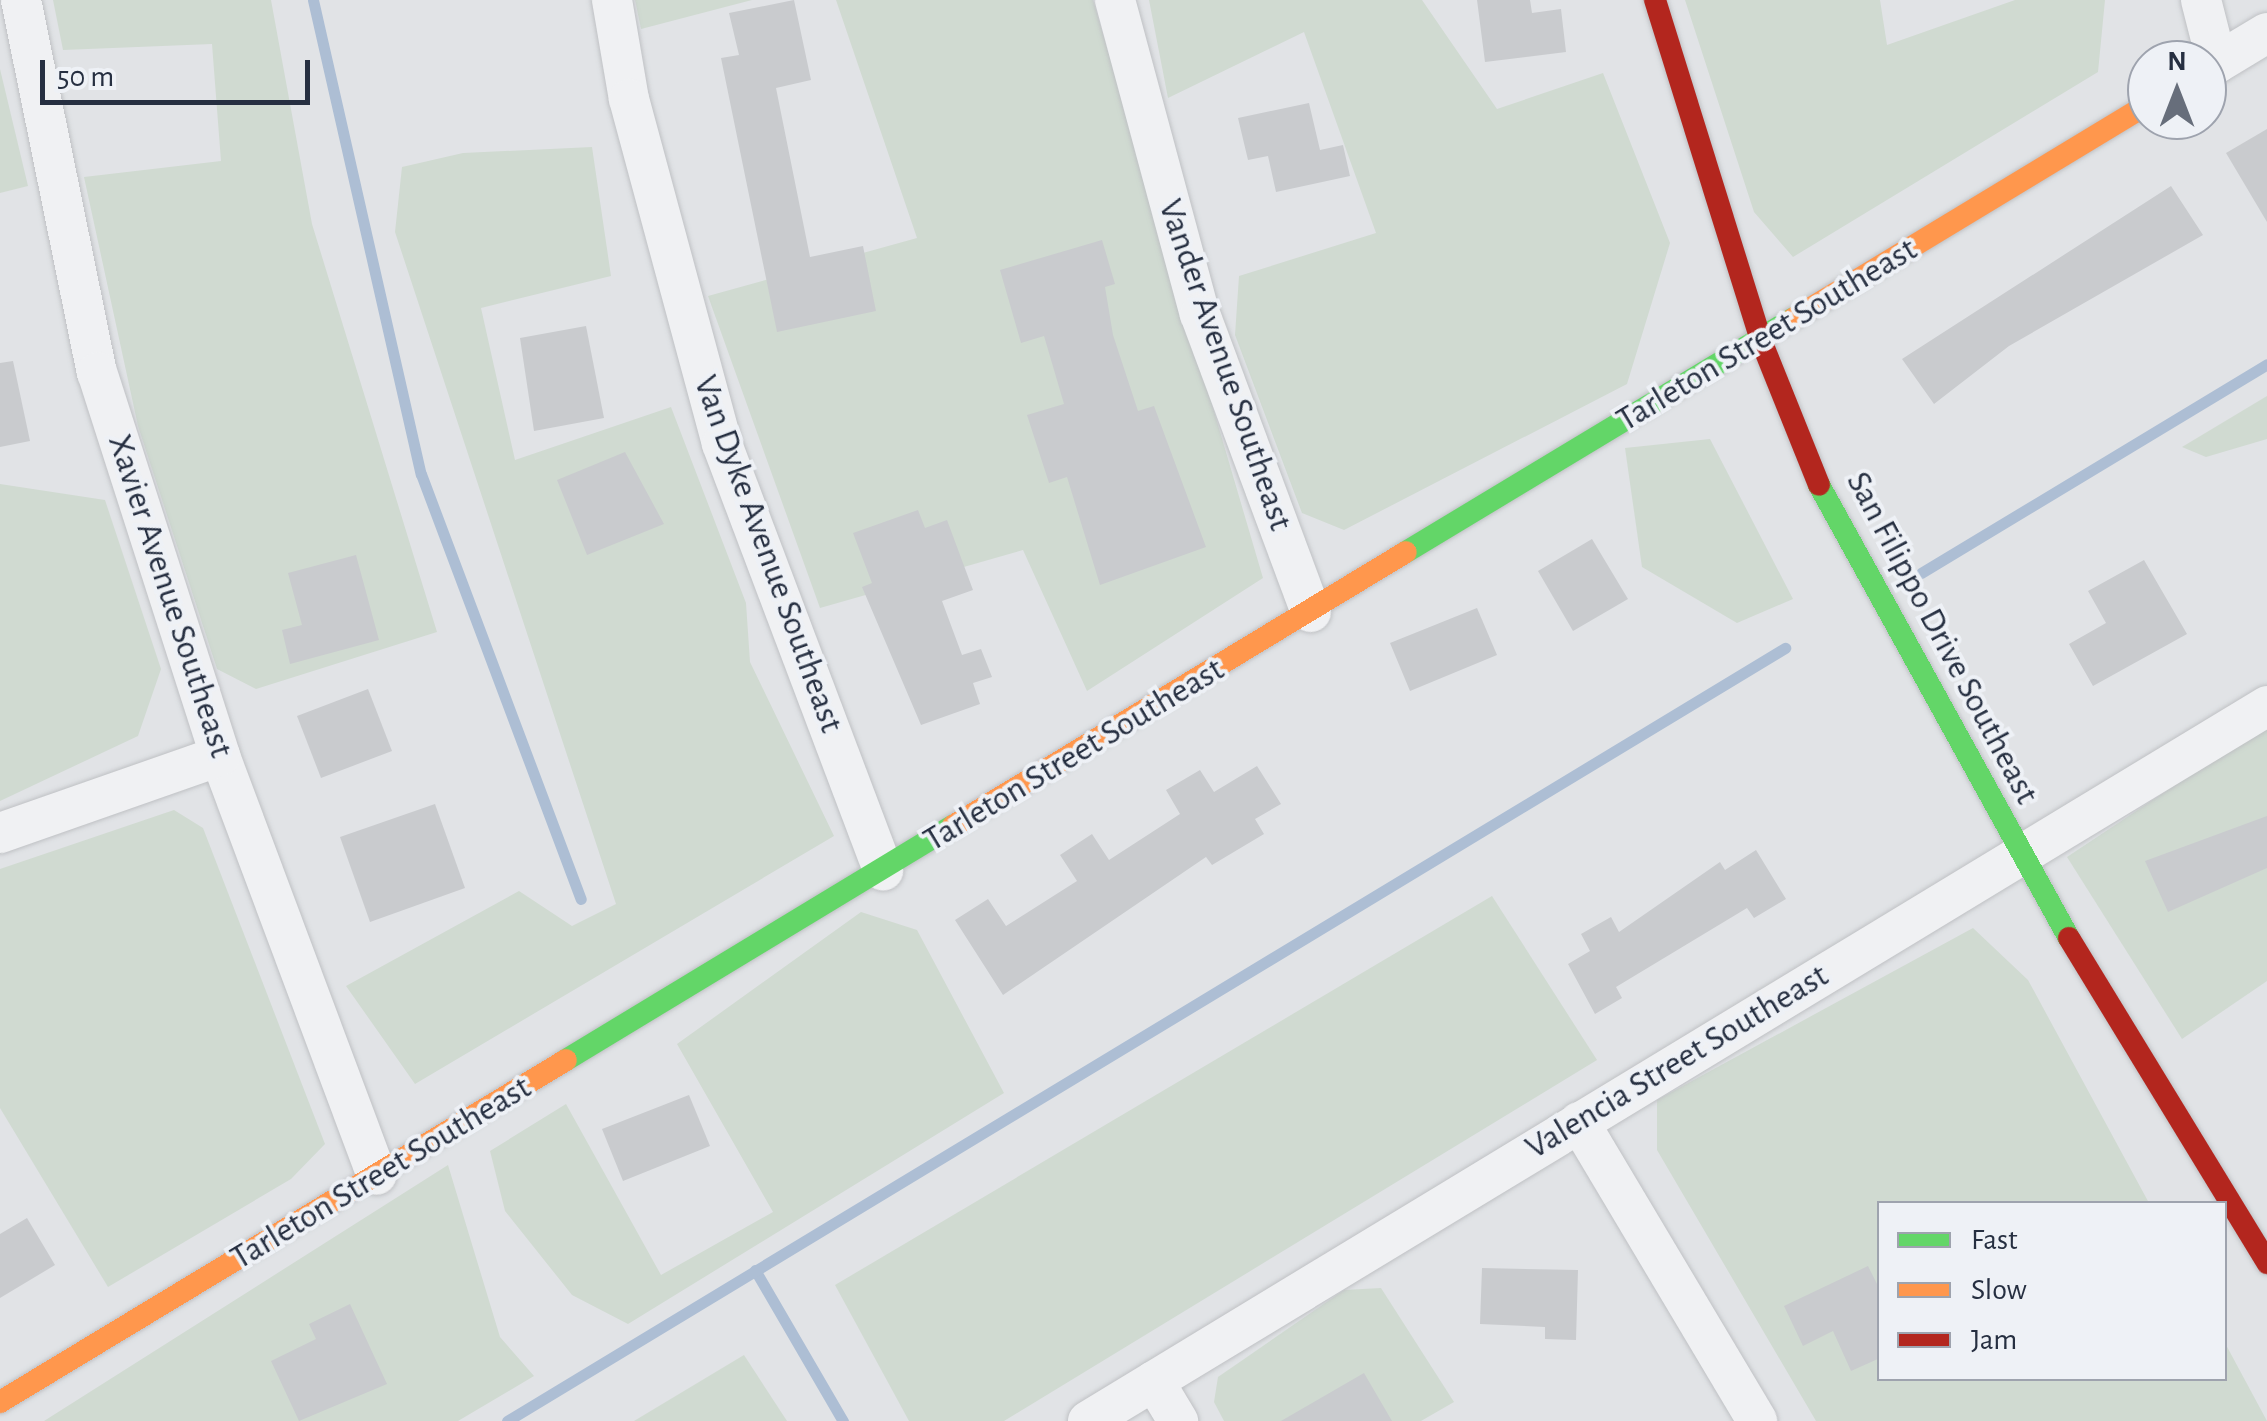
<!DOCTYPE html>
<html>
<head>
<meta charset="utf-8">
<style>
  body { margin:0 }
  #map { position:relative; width:2267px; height:1421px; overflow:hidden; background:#e1e3e6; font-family:"Alegreya Sans",sans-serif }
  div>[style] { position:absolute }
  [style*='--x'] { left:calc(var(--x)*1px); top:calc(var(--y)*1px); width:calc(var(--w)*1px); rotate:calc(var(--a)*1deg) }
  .green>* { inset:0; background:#d0dad1 }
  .stream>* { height:11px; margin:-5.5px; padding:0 5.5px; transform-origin:5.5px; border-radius:5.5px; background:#adbed4 }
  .building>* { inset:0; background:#c9cbce }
  .roads { filter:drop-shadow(0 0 2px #bfc1c4) drop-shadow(0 0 2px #bfc1c4) }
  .street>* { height:40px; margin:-20px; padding:0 20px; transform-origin:20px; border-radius:20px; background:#f0f1f3 }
  .fast>* { height:22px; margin:-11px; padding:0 11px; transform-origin:11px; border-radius:11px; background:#63d668 }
  .slow>* { height:22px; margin:-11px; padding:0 11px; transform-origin:11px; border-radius:11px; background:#ff974d }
  .jam>* { height:22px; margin:-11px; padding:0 11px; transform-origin:11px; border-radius:11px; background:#b3261e }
  span { translate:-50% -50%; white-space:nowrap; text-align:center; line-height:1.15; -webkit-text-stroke:8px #eef1f6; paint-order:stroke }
  .street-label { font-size:35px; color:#262f41 }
  .legend { position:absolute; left:1877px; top:1201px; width:350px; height:180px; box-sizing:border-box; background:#eef1f6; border:2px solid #9ea3ae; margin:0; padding:12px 18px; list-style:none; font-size:30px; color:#262f41 }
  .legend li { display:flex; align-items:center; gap:20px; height:50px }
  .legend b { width:50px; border:2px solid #9ea3ae }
  .north { position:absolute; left:2127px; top:40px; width:100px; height:100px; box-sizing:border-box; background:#eef1f6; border:2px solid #9ea3ae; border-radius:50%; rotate:0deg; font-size:28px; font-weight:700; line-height:40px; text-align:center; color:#262f41 }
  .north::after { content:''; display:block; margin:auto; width:35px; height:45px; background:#676e7b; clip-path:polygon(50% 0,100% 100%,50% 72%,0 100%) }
  .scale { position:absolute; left:40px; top:60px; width:270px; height:45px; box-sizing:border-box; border:5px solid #262f41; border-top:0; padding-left:12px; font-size:30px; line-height:35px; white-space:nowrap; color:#262f41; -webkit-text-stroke:8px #eef1f6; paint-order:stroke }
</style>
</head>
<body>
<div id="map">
  <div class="green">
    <i style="clip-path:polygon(53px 0,271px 0,312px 224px,437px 632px,256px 689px,217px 669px,138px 426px,84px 177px,221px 161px,212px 44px,63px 50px)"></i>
    <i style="clip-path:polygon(635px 0,752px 0,641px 29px)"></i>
    <i style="clip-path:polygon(836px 0,1093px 0,1263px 578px,1087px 691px,1023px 550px,820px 608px,708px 296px,917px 238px)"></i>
    <i style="clip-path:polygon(1149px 0,1422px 0,1497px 109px,1603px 73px,1670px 243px,1627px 384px,1344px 530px,1302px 513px,1235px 335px,1239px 276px,1376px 233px,1304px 32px,1168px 98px)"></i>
    <i style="clip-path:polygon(1685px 0,1880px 0,1887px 45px,2015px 0,2105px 0,2098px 72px,1793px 257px,1754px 212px)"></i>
    <i style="clip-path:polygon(0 69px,28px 186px,0 193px)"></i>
    <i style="clip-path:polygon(592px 147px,611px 276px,481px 308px,515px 460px,671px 407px,746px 603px,750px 662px,834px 836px,415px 1084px,346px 986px,519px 891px,572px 926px,616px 904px,395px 232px,402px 167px,463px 153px)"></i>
    <i style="clip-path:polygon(2267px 396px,2267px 439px,2206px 457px,2182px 447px)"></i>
    <i style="clip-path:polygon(1710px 439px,1793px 599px,1737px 623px,1642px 567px,1625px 448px)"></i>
    <i style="clip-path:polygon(0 484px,105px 500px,161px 669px,138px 736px,0 801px)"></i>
    <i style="clip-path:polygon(2267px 724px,2267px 981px,2182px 1039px,2067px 857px)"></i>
    <i style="clip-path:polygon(174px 810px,203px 828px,325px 1144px,291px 1179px,108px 1287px,0 1108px,0 869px)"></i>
    <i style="clip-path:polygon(1492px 896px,1597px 1060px,1004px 1421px,909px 1421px,835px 1285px)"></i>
    <i style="clip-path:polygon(861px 912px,917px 930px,1004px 1093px,628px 1324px,572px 1295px,505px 1211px,490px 1151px,566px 1104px,661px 1275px,773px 1212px,677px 1044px)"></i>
    <i style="clip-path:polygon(1973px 928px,2028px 980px,2149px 1203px,1880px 1204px,1880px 1378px,2224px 1378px,2225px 1343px,2267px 1421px,1816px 1421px,1657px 1150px,1657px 1100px)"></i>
    <i style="clip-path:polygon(448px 1165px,500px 1337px,534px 1376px,458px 1421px,44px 1421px)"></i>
    <i style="clip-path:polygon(1381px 1288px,1454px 1402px,1421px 1421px,1224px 1421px,1214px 1402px,1218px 1377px,1344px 1290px)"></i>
    <i style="clip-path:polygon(744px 1355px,787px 1421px,634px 1421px)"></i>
  </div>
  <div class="stream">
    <i style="--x:313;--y:0;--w:486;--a:77.2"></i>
    <i style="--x:421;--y:474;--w:454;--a:69.4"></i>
    <i style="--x:1921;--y:573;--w:404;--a:-31.1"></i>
    <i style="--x:755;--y:1270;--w:175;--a:59.8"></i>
    <i style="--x:507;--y:1421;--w:1494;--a:-31.17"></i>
  </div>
  <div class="building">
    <i style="clip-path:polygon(794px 0,811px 80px,776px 88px,810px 257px,863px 246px,876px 311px,777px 332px,721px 58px,739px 55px,729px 13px)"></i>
    <i style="clip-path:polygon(1477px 0,1530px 0,1532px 13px,1561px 9px,1566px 52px,1485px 62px)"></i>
    <i style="clip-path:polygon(1309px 103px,1320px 150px,1343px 145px,1350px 176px,1276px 192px,1268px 156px,1248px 160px,1238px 118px)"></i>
    <i style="clip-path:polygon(2267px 129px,2267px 222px,2226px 153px)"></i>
    <i style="clip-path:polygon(2171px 186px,2203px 235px,2009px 346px,1934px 404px,1902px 359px)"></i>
    <i style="clip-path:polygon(1102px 240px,1115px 284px,1105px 287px,1113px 335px,1138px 411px,1154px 406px,1206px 547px,1100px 585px,1067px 477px,1049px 483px,1027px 415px,1064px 404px,1044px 336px,1021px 343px,1000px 270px)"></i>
    <i style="clip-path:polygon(586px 326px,604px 418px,534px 431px,520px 338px)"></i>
    <i style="clip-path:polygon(13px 361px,30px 441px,0 447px,0 363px)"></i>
    <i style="clip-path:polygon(625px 452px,664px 524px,587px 555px,557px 480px)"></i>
    <i style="clip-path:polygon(918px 510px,925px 528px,947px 520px,973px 590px,942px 601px,962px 655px,981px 649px,992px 677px,973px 683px,980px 704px,921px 725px,862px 587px,872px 583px,853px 533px)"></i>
    <i style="clip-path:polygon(1592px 539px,1628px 599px,1573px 631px,1538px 571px)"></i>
    <i style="clip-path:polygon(356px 555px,379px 640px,290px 664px,282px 630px,302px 625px,288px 573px)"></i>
    <i style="clip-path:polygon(2144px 560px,2187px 634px,2093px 686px,2069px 644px,2106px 623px,2088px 591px)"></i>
    <i style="clip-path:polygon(1477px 608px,1497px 655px,1410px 691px,1390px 643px)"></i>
    <i style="clip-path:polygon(368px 689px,392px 751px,321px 778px,297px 716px)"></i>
    <i style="clip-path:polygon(1257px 766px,1281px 804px,1255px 819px,1264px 834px,1212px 865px,1206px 857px,1003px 995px,955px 920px,988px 899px,1006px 926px,1077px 881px,1060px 855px,1092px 834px,1109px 860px,1180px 814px,1166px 790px,1200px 770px,1214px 792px)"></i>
    <i style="clip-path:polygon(435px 804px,465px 888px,370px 922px,340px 837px)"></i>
    <i style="clip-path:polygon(2267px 816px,2267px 868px,2168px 912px,2145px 861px)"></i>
    <i style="clip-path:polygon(1756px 850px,1786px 899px,1754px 918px,1747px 908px,1616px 987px,1622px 998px,1595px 1014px,1568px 964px,1590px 951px,1581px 934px,1611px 917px,1619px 932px,1720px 862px,1725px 870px)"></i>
    <i style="clip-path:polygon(689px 1095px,710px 1146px,623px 1181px,602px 1129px)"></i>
    <i style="clip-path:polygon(27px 1218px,55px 1265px,0 1298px,0 1234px)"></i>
    <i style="clip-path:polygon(1868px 1266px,1880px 1290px,1880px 1358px,1851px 1371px,1833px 1331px,1803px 1346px,1784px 1306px)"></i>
    <i style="clip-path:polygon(1482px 1268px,1578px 1270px,1576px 1340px,1545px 1339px,1545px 1327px,1480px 1324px)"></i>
    <i style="clip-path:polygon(350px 1304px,387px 1384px,299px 1421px,271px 1361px,316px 1339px,309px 1324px)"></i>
    <i style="clip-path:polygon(1364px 1373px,1392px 1421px,1281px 1421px)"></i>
  </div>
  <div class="roads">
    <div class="street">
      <i style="--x:21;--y:0;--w:380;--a:78.5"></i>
      <i style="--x:97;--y:372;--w:403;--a:72.2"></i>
      <i style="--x:220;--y:756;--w:447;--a:69.5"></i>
      <i style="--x:612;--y:0;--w:100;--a:80.3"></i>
      <i style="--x:629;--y:99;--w:357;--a:74.9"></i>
      <i style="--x:722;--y:444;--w:456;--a:69.3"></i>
      <i style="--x:1115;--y:0;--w:325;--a:74.9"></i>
      <i style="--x:1200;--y:314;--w:318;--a:69.6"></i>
      <i style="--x:2201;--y:0;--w:65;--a:75.7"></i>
      <i style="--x:2207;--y:69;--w:70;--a:-31"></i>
      <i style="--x:0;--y:833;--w:233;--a:-19.3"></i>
      <i style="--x:1579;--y:1122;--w:348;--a:59.2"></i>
      <i style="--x:1154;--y:1381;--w:47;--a:59"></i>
      <i style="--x:1088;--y:1421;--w:1379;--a:-31.23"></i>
    </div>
    <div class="fast">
      <i style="--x:1819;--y:485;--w:517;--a:61.11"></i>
      <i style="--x:1406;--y:552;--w:452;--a:-31.1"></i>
      <i style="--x:566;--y:1060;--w:452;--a:-31.2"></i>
    </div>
    <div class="slow">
      <i style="--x:1793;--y:319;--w:414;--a:-31.2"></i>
      <i style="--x:953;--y:826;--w:529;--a:-31.17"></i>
      <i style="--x:0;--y:1402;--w:661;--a:-31.14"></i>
    </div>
    <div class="jam">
      <i style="--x:1655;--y:0;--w:354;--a:72.7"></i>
      <i style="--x:1760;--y:338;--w:158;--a:68.1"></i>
      <i style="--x:2069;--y:938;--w:381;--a:58.6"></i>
    </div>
  </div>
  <div class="street-label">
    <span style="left:1767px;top:335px;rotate:-31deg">Tarleton Street Southeast</span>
    <span style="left:1225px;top:365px;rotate:71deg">Vander Avenue Southeast</span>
    <span style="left:768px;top:554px;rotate:70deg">Van Dyke Avenue Southeast</span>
    <span style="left:170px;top:596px;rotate:72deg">Xavier Avenue Southeast</span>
    <span style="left:1942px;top:638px;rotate:62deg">San Filippo Drive Southeast</span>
    <span style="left:1074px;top:755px;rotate:-31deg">Tarleton Street Southeast</span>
    <span style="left:1677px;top:1062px;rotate:-31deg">Valencia Street Southeast</span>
    <span style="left:381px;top:1173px;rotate:-31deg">Tarleton Street Southeast</span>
  </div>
  <ul class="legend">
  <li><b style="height:12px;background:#63d668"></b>Fast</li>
  <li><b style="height:12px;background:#ff974d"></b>Slow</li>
  <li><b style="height:12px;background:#b3261e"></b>Jam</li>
  </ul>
  <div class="north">N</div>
  <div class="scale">50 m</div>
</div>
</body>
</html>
